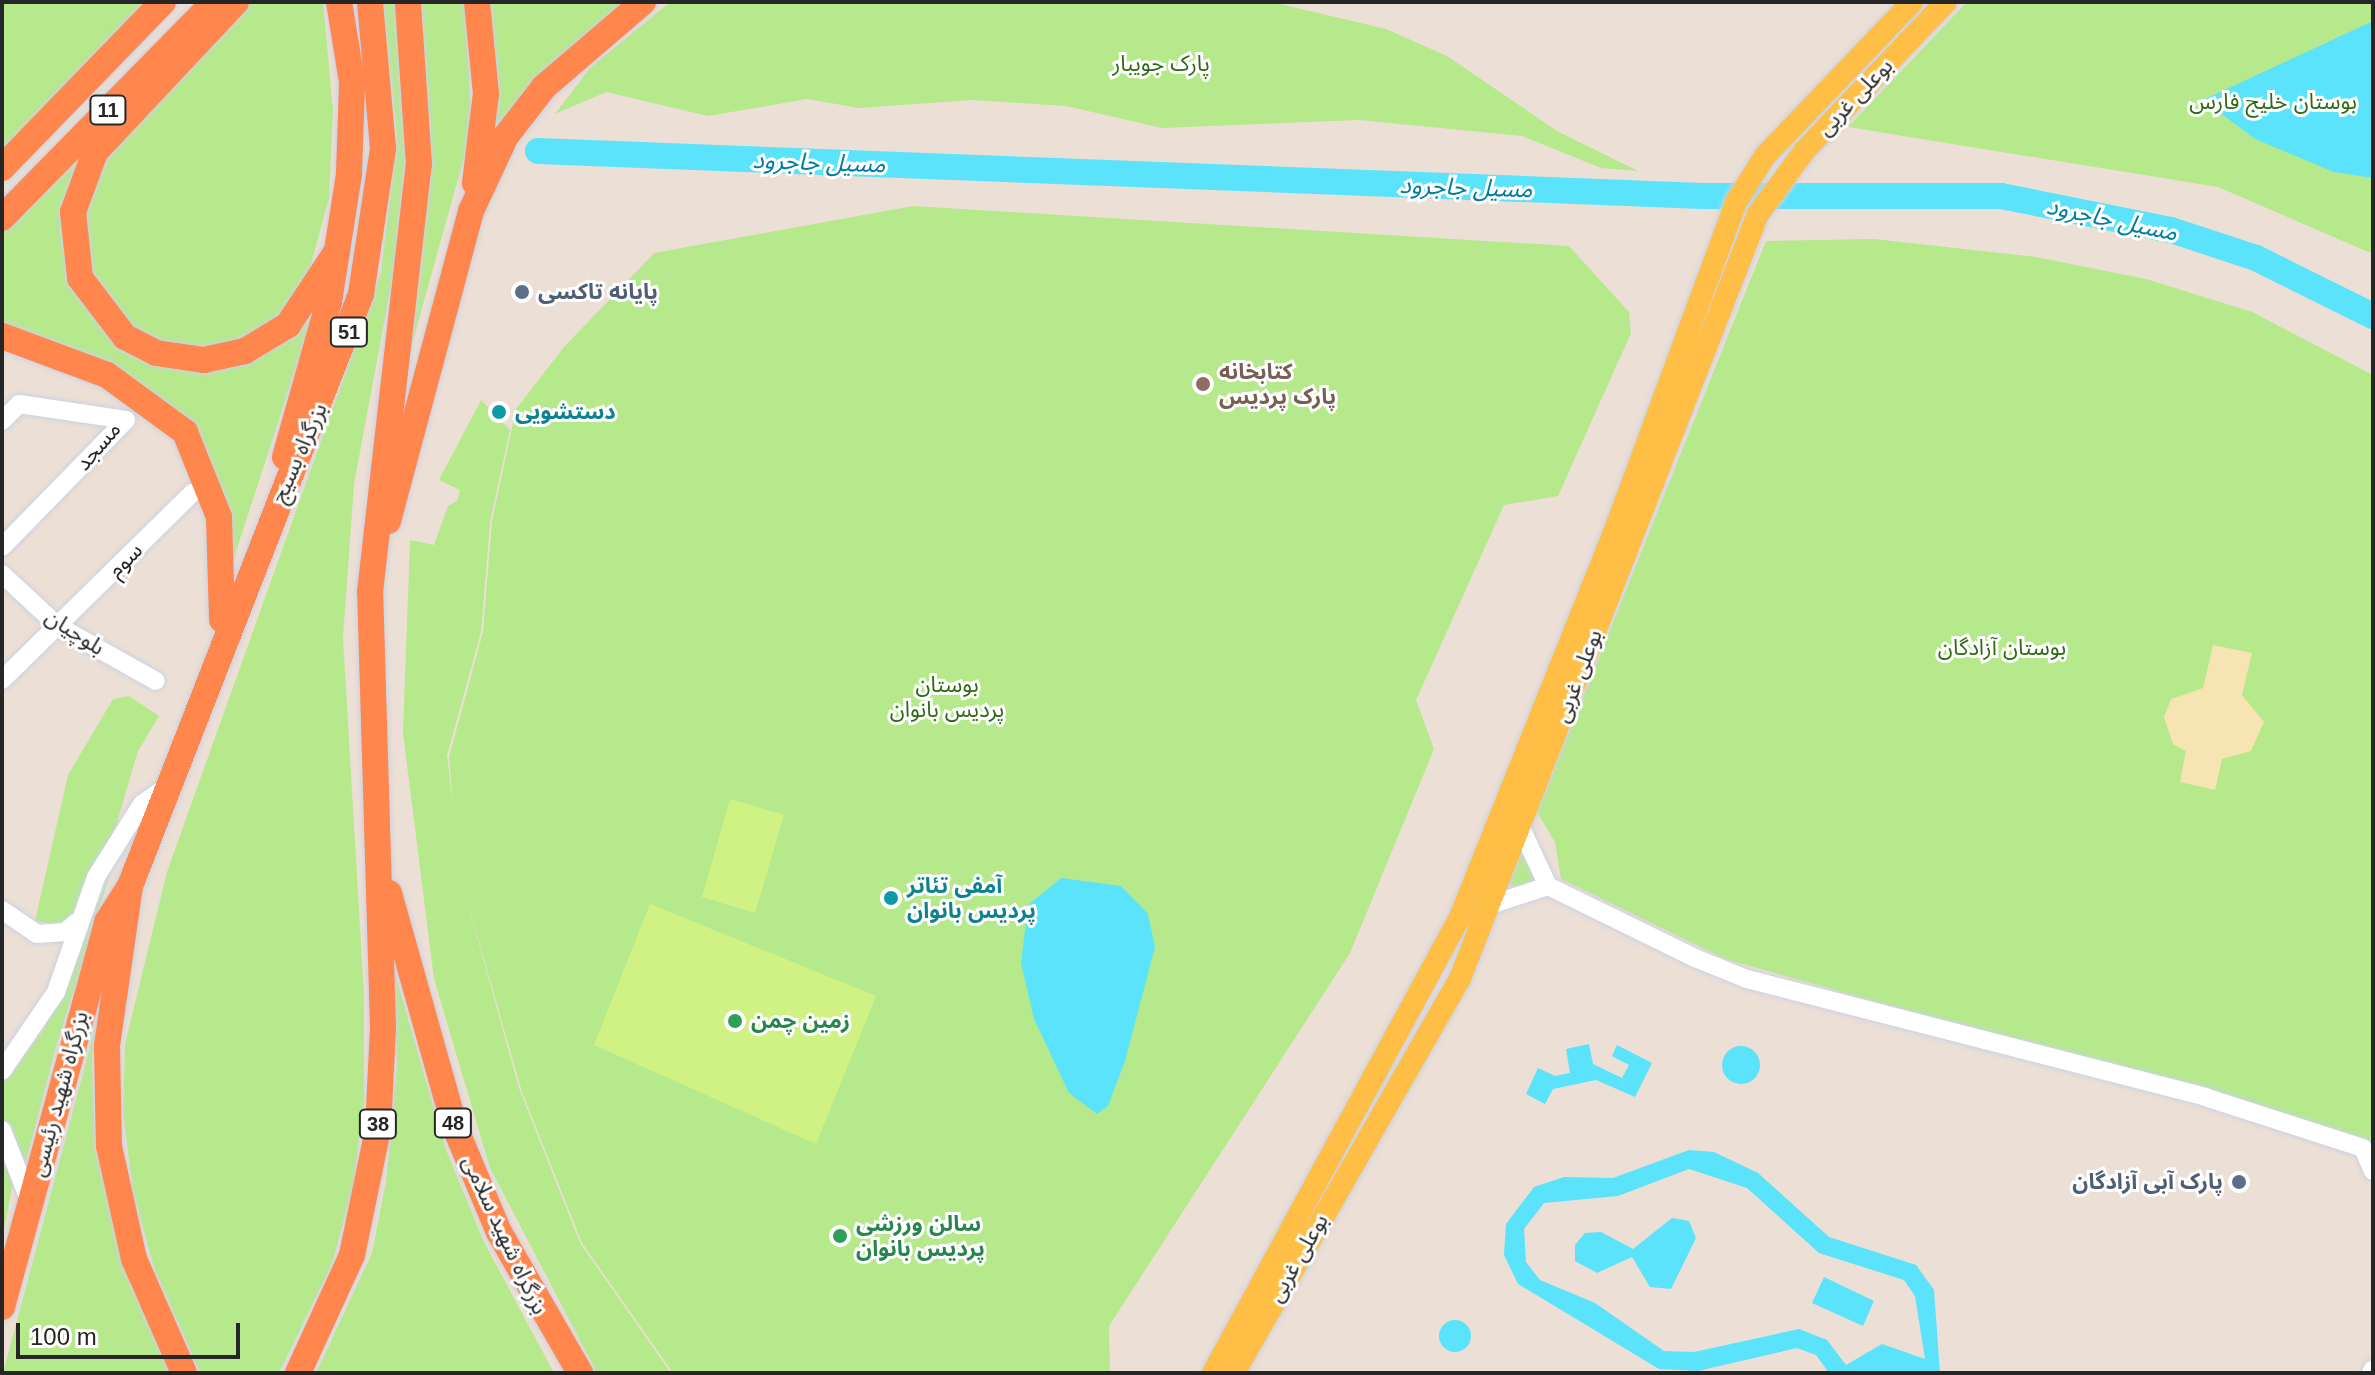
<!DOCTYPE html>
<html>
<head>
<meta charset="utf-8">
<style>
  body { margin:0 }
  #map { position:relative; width:2375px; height:1375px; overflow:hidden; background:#ecdfd5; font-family:Helvetica,"Noto Sans Arabic",sans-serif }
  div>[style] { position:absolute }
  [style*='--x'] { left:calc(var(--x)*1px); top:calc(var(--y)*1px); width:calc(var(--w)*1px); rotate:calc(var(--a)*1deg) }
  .green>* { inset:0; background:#b6e98b }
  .sand>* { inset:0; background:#f6e4b3 }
  .pitch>* { inset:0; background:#d0f285 }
  .water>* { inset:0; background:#5be3fb }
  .round { border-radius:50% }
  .river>* { height:26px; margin:-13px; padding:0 13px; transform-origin:13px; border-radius:13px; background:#5be3fb }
  .roads { filter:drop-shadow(0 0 2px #cbd2e2) drop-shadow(0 0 2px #cbd2e2) }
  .minor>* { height:18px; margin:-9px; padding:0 9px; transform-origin:9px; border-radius:9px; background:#fff }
  .major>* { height:22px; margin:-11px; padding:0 11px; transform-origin:11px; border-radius:11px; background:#ffbf47 }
  .highway>* { height:26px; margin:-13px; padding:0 13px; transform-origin:13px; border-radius:13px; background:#ff864d }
  .dots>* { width:22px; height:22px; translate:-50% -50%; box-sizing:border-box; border:4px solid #fff; border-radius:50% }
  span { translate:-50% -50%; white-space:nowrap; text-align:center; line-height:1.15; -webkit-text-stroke:6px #fff; paint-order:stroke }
  .shield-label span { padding:2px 6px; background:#fff; border:2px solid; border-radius:6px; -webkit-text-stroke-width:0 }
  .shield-label { font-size:20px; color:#262626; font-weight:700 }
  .park-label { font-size:22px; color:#2d6911 }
  .street-label { font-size:22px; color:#262626 }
  .service-label { font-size:22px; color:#4e5e75; font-weight:700 }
  .left { translate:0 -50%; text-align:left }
  .right { translate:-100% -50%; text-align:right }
  .education-label { font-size:22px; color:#785e54; font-weight:700 }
  .culture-label { font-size:22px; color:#0d838f; font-weight:700 }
  .leisure-label { font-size:22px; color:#27864d; font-weight:700 }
  .water-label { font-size:24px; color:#007ca1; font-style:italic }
  .frame { position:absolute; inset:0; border:4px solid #262626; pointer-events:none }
  .scale { position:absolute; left:16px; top:1323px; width:224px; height:36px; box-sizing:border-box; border:4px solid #262626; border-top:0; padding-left:10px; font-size:24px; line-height:28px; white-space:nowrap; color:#262626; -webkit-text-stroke:6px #fff; paint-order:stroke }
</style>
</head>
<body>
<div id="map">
  <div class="green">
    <i style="clip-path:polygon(2px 2px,147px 2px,2px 150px)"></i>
    <i style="clip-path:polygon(250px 2px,323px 2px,333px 110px,329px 198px,304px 290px,276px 324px,207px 354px,142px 338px,94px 289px,80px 250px,91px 175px)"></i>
    <i style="clip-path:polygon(383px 2px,394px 2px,408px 118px,397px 253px,354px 484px,343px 638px,364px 995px,364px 1099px,354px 1183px,332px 1264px,279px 1373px,200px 1373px,155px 1271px,133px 1192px,123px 1113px,125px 1044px,167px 872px,381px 273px,397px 136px)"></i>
    <i style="clip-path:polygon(419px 2px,465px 2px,472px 129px,395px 405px,430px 163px)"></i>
    <i style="clip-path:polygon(489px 2px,629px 2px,494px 136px)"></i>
    <i style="clip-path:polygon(670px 2px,1272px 2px,1386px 29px,1447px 56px,1557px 131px,1638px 171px,1601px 168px,1522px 136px,1359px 120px,1162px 128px,1066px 106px,972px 100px,859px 108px,807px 99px,708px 116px,606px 92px,555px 114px,590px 68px)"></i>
    <i style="clip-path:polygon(1967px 2px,2373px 2px,2373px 254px,2218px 187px,1848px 127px)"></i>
    <i style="clip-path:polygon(150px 84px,86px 158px,87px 306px,202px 368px,320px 293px,230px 570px,200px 440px,2px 327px,2px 235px)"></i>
    <i style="clip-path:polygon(913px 206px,1569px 246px,1629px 312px,1631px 333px,1558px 496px,1504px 505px,1416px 700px,1434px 749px,1350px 953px,1109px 1326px,1110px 1373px,673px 1373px,582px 1243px,522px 1092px,460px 875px,519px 1088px,580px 1243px,671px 1373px,597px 1373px,490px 1168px,434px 979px,403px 733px,410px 540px,434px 545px,448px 506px,457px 501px,460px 490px,439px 480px,481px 400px,510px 430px,490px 522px,481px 632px,447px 756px,453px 804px,449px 757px,483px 632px,492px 521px,516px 409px,564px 347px,654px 253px)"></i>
    <i style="clip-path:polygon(1874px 239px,2036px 257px,2146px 279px,2252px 312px,2373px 375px,2373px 1143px,1725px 959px,1561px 879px,1555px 842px,1537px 812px,1766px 241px)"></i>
    <i style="clip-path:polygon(129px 696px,159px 716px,138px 751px,115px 829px,74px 914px,62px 925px,35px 921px,68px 775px,113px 699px)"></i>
    <i style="clip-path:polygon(1522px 849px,1539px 882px,1508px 887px)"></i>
    <i style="clip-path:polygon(114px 861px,56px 1047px,26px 1162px,2px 1122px,2px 1081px,42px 1032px,72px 974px)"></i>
    <i style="clip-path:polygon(394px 970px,446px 1150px,484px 1242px,554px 1373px,316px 1373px,372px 1253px,386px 1181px,397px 1064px)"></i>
    <i style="clip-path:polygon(105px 991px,92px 1059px,95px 1149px,130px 1285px,170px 1373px,3px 1373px)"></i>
    <i style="clip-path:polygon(2px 1139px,13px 1183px,2px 1239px)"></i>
  </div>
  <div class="sand">
    <i style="clip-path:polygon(2213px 645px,2252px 653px,2242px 695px,2264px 722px,2251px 751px,2222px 759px,2215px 790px,2180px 782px,2186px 751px,2173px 744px,2164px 717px,2171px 699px,2203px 688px)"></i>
  </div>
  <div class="pitch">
    <i style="clip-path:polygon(730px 799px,784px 815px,755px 913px,702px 897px)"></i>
    <i style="clip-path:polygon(650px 904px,876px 996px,816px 1144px,594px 1045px)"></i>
  </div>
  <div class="water">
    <i style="clip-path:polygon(2373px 21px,2373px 178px,2334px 172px,2255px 139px,2203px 100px)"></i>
    <i style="clip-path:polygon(1061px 878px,1121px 886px,1148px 914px,1155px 947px,1125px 1061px,1108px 1106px,1097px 1114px,1069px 1093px,1034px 1019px,1021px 963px,1028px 905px)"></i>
    <i style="clip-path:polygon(1589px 1044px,1593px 1064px,1622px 1078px,1629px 1065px,1612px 1056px,1617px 1045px,1652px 1063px,1635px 1097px,1596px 1080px,1553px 1089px,1545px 1104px,1526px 1094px,1538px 1068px,1555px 1076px,1570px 1073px,1566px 1049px)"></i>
    <i class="round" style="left:1722px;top:1046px;width:38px;height:38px"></i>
    <i style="clip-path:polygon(evenodd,1689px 1150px,1714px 1152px,1758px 1173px,1829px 1237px,1916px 1265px,1934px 1290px,1940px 1373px,1829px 1373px,1816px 1355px,1797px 1348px,1698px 1371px,1659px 1369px,1518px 1284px,1504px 1255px,1506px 1224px,1534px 1187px,1564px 1177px,1613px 1178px,1689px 1150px,1689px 1169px,1747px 1188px,1819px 1253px,1904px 1280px,1915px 1296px,1925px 1359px,1882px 1344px,1846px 1365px,1827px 1340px,1799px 1329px,1694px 1352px,1664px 1351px,1595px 1303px,1540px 1280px,1526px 1262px,1524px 1229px,1544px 1203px,1618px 1196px,1689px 1169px)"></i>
    <i style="clip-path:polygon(1672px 1218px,1689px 1221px,1696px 1238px,1671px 1289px,1650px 1287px,1632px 1257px,1597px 1273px,1575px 1261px,1575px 1245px,1585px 1233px,1601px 1232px,1633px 1249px)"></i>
    <i style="clip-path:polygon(1824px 1277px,1874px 1301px,1863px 1326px,1812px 1303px)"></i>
    <i class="round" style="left:1439px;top:1320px;width:32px;height:32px"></i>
  </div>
  <div class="river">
    <i style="--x:538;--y:151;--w:1165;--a:2.21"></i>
    <i style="--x:1702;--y:196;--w:299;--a:0"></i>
    <i style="--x:2001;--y:196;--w:173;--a:11.3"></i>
    <i style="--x:2171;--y:230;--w:89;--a:18.2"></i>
    <i style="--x:2256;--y:258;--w:131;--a:26.4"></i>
  </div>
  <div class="roads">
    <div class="minor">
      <i style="--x:2;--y:421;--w:24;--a:-45"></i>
      <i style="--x:19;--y:404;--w:108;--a:8.5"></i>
      <i style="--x:126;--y:420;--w:177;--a:134.3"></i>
      <i style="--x:2;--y:574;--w:76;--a:42.9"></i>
      <i style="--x:58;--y:626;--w:112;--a:29.3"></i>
      <i style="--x:2;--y:680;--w:267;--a:-44.5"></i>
      <i style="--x:1520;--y:826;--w:66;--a:65"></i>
      <i style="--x:1548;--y:886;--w:164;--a:26.1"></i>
      <i style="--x:1695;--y:958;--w:56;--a:22"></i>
      <i style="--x:1747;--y:979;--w:473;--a:14.4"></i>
      <i style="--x:2205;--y:1097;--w:166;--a:17.9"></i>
      <i style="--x:2363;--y:1148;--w:25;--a:67"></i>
      <i style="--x:1490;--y:905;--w:61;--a:-18.1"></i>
      <i style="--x:2;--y:910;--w:42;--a:34.4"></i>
      <i style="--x:37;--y:934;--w:28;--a:-4"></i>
      <i style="--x:65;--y:932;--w:16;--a:-40"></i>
      <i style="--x:2;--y:1071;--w:96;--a:-55.6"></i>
      <i style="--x:56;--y:992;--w:122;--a:-70.8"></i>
      <i style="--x:96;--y:877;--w:86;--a:-57.8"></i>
      <i style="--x:142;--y:804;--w:28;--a:-35"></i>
      <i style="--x:2;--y:1130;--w:72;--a:68.8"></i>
      <i style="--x:2371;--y:1373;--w:4;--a:-63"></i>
    </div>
    <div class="major">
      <i style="--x:1213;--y:1373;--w:519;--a:-61.56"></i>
      <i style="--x:1460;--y:917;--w:412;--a:-68.2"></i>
      <i style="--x:1613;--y:535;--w:355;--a:-69.7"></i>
      <i style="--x:1736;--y:202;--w:54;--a:-57.8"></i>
      <i style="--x:1765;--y:156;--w:213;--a:-46.3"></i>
      <i style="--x:1234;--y:1373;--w:457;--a:-60.2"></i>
      <i style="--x:1461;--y:976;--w:818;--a:-68.71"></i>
      <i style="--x:1758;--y:214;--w:79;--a:-53.7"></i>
      <i style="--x:1805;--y:150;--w:204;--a:-46.4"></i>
    </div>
    <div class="highway">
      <i style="--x:236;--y:2;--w:206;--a:133.2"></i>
      <i style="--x:95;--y:152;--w:64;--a:110.1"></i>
      <i style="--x:73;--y:212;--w:66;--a:83.9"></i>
      <i style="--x:80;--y:278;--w:74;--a:52.7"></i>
      <i style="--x:125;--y:337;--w:35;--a:27"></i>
      <i style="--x:156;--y:353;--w:49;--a:8.3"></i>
      <i style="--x:204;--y:360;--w:42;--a:-12.4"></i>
      <i style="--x:245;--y:351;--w:50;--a:-31.2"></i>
      <i style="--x:288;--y:325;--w:89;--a:-56.5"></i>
      <i style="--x:2;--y:168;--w:231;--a:-45.9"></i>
      <i style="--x:475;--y:183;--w:90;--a:-83"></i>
      <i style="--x:486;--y:94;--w:92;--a:-95.6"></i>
      <i style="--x:2;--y:218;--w:303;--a:-45.5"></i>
      <i style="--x:2;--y:336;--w:112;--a:20.4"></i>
      <i style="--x:107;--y:375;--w:97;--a:36.2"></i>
      <i style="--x:185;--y:432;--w:92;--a:68.2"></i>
      <i style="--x:219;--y:517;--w:103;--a:88.3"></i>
      <i style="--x:285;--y:457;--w:161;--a:-74.2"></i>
      <i style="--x:329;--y:302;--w:130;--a:-81.1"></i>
      <i style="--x:349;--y:174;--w:92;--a:-88.1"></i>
      <i style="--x:352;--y:82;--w:81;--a:-99.2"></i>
      <i style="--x:388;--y:521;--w:321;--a:-75"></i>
      <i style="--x:471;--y:211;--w:83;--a:-65"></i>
      <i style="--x:506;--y:136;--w:62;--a:-52.2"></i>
      <i style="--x:544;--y:87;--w:130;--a:-40.6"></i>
      <i style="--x:130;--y:886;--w:162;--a:98.2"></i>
      <i style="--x:107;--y:1046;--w:100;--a:88.9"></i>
      <i style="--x:109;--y:1146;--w:116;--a:77.5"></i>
      <i style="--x:134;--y:1259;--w:124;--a:66.3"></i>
      <i style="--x:389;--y:893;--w:241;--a:74.3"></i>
      <i style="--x:454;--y:1125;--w:116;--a:67.2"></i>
      <i style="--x:499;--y:1232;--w:163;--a:60.1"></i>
      <i style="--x:2;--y:1307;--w:399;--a:-74.7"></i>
      <i style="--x:107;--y:922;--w:43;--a:-57.4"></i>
      <i style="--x:130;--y:886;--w:635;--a:-68.68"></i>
      <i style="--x:361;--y:294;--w:148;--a:-81.4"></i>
      <i style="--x:383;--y:148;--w:147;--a:-95.1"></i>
      <i style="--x:298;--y:1373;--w:130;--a:-65.4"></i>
      <i style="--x:352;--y:1255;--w:128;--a:-78.3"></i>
      <i style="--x:378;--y:1130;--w:104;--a:-87.2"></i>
      <i style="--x:383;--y:1026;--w:434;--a:-91.7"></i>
      <i style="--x:370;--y:592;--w:430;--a:-83.5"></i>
      <i style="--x:419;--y:165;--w:163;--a:-93.9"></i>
    </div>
  </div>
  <div class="dots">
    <i style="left:522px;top:292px;background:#5c6f8a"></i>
    <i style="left:1203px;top:384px;background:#8d6e63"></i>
    <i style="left:499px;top:412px;background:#0f9aa8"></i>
    <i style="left:891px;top:898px;background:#0f9aa8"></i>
    <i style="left:735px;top:1021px;background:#2e9e5b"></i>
    <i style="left:2239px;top:1182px;background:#5c6f8a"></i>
    <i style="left:840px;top:1236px;background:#2e9e5b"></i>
  </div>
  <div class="shield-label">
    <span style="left:108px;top:110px">11</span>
    <span style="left:349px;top:332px">51</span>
    <span style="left:453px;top:1123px">48</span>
    <span style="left:378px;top:1124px">38</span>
  </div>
  <div class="park-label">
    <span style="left:1161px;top:64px">پارک جویبار</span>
    <span style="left:2273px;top:102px">بوستان خلیج فارس</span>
    <span style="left:2002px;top:648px">بوستان آزادگان</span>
    <span style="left:947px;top:697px">بوستان<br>پردیس بانوان</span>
  </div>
  <div class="street-label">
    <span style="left:1855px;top:97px;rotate:-46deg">بوعلی غربی</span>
    <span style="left:98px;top:446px;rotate:-49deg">مسجد</span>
    <span style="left:299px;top:453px;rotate:-66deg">بزرگراه بسیج</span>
    <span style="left:125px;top:560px;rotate:-45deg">سوم</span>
    <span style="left:75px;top:632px;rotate:33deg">بلوچیان</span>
    <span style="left:1578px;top:676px;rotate:-69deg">بوعلی غربی</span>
    <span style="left:59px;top:1094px;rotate:-75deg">بزرگراه شهید رئیسی</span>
    <span style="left:505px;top:1235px;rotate:65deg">بزرگراه شهید سلامی</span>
    <span style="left:1298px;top:1258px;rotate:-60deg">بوعلی غربی</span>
  </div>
  <div class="service-label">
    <span class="left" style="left:538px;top:292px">پایانه تاکسی</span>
    <span class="right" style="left:2223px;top:1182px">پارک آبی آزادگان</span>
  </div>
  <div class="education-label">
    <span class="left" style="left:1219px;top:384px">کتابخانه<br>پارک پردیس</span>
  </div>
  <div class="culture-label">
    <span class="left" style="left:515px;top:412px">دستشویی</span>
    <span class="left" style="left:907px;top:898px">آمفی تئاتر<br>پردیس بانوان</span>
  </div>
  <div class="leisure-label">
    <span class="left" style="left:751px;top:1021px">زمین چمن</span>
    <span class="left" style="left:856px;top:1236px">سالن ورزشی<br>پردیس بانوان</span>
  </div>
  <div class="water-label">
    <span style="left:819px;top:162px;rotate:2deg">مسیل جاجرود</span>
    <span style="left:1466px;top:187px;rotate:2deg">مسیل جاجرود</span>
    <span style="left:2112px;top:219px;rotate:12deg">مسیل جاجرود</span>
  </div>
  <div class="frame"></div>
  <div class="scale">100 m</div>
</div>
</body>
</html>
